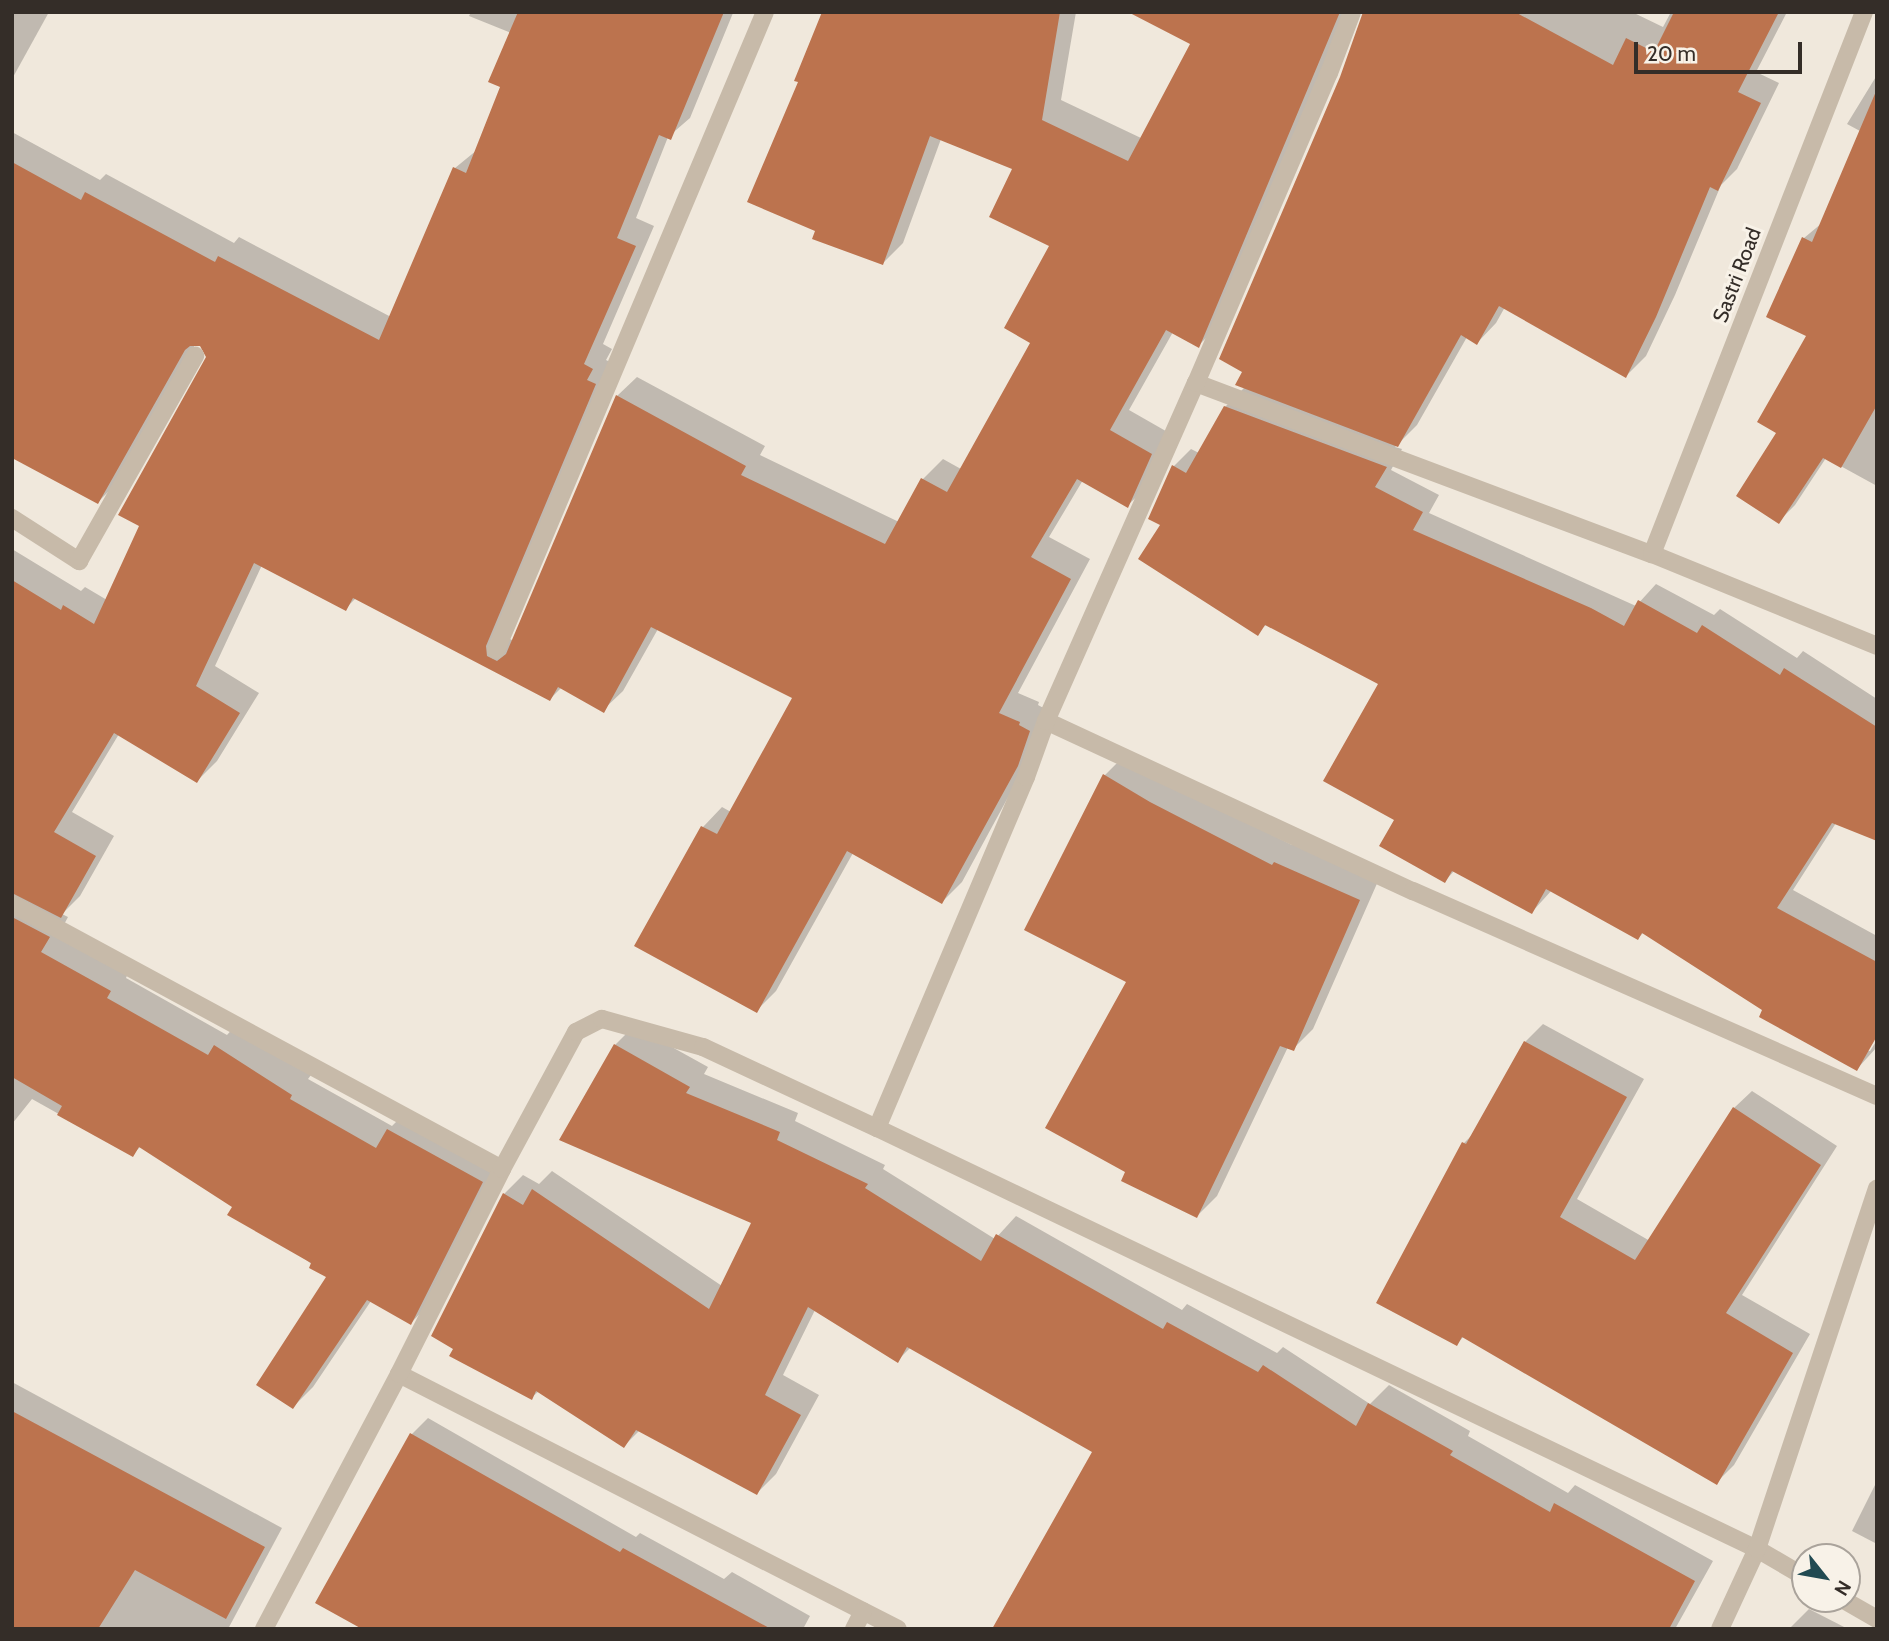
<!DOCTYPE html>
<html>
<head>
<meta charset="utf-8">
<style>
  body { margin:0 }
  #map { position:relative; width:1889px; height:1641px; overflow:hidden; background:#f0e8dc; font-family:Cabin,sans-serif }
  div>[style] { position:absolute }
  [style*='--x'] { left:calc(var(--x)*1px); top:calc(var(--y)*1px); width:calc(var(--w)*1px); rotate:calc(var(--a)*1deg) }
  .shadow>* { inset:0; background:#0003 }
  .building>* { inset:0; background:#bc734e }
  .minor>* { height:18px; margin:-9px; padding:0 9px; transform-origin:9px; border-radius:9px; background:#c7baa9 }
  span { translate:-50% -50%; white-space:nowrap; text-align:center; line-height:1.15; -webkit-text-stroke:6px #f8f2e8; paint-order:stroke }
  .street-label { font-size:21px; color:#342d28 }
  .frame { position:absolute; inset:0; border:14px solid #342d28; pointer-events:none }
  .north { position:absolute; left:1791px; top:1543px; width:70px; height:70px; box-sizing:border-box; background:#f8f2e8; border:2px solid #aaa39b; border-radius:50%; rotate:121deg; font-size:19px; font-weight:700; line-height:28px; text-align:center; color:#342d28 }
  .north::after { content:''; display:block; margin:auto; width:24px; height:32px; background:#214a52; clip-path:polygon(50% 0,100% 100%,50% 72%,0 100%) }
  .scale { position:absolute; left:1634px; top:42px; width:168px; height:32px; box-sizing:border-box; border:4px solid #342d28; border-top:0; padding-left:9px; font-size:21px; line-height:24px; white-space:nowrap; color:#342d28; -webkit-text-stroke:5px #f8f2e8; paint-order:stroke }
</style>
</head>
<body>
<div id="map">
  <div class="shadow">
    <i style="clip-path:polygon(12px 12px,49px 12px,12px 79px)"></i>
    <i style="clip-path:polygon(471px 12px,733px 13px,690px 118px,668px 137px,636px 218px,654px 226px,603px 344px,612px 349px,606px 360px,614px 364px,506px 637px,514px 641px,617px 396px,637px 377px,765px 446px,760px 455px,899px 522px,923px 479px,943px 459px,961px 469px,1033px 342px,1052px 245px,1014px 168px,941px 139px,903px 243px,883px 263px,817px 230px,800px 82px,824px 12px,1076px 12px,1061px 100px,1141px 138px,1192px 43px,1131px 12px,1350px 12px,1218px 326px,1198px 346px,1173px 332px,1129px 410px,1171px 434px,1148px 486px,1128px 505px,1083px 480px,1049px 537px,1090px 559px,1018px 693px,1039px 702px,1038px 705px,1049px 711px,1037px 744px,962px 882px,942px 902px,853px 853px,776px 991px,756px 1011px,703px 827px,722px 807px,731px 812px,795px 698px,658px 629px,623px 691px,603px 710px,562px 687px,550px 699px,356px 598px,346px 608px,262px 565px,215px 666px,259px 693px,217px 761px,197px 781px,119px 734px,72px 812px,114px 836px,80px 896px,62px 914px,68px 917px,60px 932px,129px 971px,126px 978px,227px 1035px,235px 1026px,311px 1075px,308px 1079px,392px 1126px,408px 1110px,501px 1162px,430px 1303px,411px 1323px,371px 1301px,313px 1387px,293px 1407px,329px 1277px,234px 1206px,141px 1146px,132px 1155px,32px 1099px,12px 1124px,12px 549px,81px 591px,85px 587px,107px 600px,141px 525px,207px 362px,207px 350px,196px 343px,118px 482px,98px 502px,12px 456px,12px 132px,100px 180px,106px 174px,234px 243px,239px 237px,391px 317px,455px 168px,477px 150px,502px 86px,511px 33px,469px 16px)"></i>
    <i style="clip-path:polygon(1364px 12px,1632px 12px,1663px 27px,1671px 12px,1787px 12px,1756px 72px,1779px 83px,1737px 169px,1721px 185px,1675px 295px,1646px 356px,1626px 376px,1505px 307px,1496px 323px,1477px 343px,1467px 337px,1417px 425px,1395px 447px,1402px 449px,1391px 470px,1439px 495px,1429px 513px,1636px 606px,1656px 584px,1714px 615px,1720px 609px,1797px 658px,1803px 651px,1877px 699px,1877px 839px,1836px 823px,1793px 890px,1877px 936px,1877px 1032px,1866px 1051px,1870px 1051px,1877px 1040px,1877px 1047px,1857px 1069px,1644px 932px,1638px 938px,1552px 890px,1532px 912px,1455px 870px,1445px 881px,1396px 820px,1380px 683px,1267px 624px,1257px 633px,1162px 524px,1174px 466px,1191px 449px,1199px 453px,1225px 407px,1245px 387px,1245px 372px)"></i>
    <i style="clip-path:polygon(1877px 75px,1877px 486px,1826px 458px,1795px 505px,1778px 522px,1779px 432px,1808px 335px,1804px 238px,1822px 223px,1860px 131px,1847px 124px)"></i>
    <i style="clip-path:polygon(1125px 755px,1171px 783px,1292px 845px,1295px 843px,1379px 879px,1313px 1029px,1293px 1049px,1288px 1047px,1217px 1196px,1197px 1216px,1127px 1171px,1129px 982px,1105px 775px)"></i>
    <i style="clip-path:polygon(1543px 1024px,1644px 1079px,1577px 1199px,1650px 1241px,1734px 1108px,1752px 1091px,1837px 1146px,1742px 1295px,1810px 1334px,1734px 1465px,1716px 1483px,1464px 1336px,1457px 1344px,1464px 1143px,1474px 1133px,1525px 1042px)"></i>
    <i style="clip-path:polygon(634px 1026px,708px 1067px,704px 1074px,798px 1113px,795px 1121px,885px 1165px,883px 1169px,995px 1239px,1016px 1216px,1182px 1310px,1187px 1304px,1277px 1353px,1283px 1347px,1370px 1404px,1389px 1385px,1470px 1431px,1468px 1436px,1568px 1493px,1575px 1485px,1713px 1561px,1675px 1629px,994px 1629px,1094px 1451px,911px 1347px,898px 1360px,815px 1310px,783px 1375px,819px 1395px,776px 1474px,757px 1493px,640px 1430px,624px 1446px,539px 1391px,531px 1398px,504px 1194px,523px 1175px,539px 1184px,552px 1171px,722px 1286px,754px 1222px,615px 1045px)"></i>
    <i style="clip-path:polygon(12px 1382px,282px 1528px,228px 1629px,12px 1629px)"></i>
    <i style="clip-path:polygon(428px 1418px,636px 1537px,640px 1533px,724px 1579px,732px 1572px,810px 1616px,803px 1629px,365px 1629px,317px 1602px,412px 1434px)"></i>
    <i style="clip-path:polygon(1877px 1481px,1877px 1544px,1852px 1531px)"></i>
    <i style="clip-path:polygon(1809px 1609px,1848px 1629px,1789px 1629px)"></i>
  </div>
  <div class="building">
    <i style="clip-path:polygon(518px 12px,724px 12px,671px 140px,659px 135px,617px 238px,636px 246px,584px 364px,593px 369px,587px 380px,596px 384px,486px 646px,487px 656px,497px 661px,506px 654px,616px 395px,746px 466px,741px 475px,885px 544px,921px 478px,947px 492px,1030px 343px,1004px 328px,1049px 246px,989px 217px,1012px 169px,930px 136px,883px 265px,812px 239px,815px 231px,747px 202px,798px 82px,794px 81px,822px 12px,1060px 12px,1042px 120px,1128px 161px,1190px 44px,1128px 12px,1340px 12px,1199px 348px,1166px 330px,1110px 430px,1152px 454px,1128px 508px,1077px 479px,1031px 557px,1071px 579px,999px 713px,1020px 722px,1019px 725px,1030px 731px,1018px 766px,942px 904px,847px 851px,757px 1013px,634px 946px,701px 826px,717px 834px,792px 698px,651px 627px,604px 713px,558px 687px,550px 701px,353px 598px,346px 611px,254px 563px,196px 686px,240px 713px,197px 783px,114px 733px,54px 832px,96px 856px,61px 918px,12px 893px,12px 580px,61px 610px,63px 605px,94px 624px,139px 526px,118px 515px,206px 357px,200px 346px,190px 346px,185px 350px,98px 504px,12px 458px,12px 162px,81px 200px,85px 192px,215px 262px,218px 256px,379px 340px,453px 167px,466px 173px,500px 87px,488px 82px)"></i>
    <i style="clip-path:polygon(1363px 12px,1515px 12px,1613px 65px,1626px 38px,1654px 52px,1674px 12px,1779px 12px,1738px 92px,1761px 103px,1718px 191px,1710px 187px,1656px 317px,1626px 378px,1499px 306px,1477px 345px,1461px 335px,1398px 447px,1235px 385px,1242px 372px,1219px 359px,1340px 77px)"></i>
    <i style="clip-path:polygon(1877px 89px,1877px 405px,1841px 468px,1823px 458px,1779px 524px,1736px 496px,1776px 433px,1757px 422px,1806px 336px,1766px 317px,1802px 237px,1812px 242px)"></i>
    <i style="clip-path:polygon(1224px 406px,1387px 467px,1375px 487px,1423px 512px,1413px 530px,1591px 608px,1624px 626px,1638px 600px,1697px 633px,1702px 625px,1780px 675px,1784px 668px,1877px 727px,1877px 841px,1832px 823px,1777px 908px,1877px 962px,1877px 1036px,1857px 1071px,1759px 1017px,1762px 1010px,1642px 933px,1638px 940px,1546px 889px,1532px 914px,1452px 871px,1445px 883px,1379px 846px,1394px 820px,1323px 781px,1378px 684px,1265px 625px,1258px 636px,1138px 559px,1160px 525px,1148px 519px,1172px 465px,1186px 473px)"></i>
    <i style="clip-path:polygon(1103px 774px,1150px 802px,1272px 865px,1274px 862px,1360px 900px,1294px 1051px,1280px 1046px,1197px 1218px,1121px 1181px,1125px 1172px,1045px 1128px,1126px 982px,1024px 930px)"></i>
    <i style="clip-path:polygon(12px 917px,50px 937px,41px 952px,111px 991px,107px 998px,208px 1055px,214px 1045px,292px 1095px,290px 1099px,376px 1148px,387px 1129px,483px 1182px,411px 1325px,367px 1300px,293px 1409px,256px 1385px,326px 1277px,309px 1268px,311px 1263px,227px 1215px,232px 1207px,139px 1147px,133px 1157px,57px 1115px,62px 1106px,12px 1077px)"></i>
    <i style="clip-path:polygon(1524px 1041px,1627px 1097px,1560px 1217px,1635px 1260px,1733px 1107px,1821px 1165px,1726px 1313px,1793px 1353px,1717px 1485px,1462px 1337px,1457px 1346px,1376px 1303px,1462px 1142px,1466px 1144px)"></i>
    <i style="clip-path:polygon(614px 1044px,690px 1087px,686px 1093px,780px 1132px,777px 1140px,868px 1184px,865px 1188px,981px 1261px,996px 1234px,1163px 1329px,1167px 1322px,1258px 1372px,1263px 1365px,1356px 1426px,1368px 1403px,1453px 1451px,1450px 1455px,1550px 1512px,1554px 1503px,1695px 1581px,1669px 1629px,992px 1629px,1092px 1452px,907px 1347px,898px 1363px,808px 1307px,765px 1395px,801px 1415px,757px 1495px,636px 1430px,624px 1448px,536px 1391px,532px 1400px,449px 1356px,453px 1349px,431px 1336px,503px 1193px,523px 1205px,532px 1189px,709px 1309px,751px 1223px,559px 1140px)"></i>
    <i style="clip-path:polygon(12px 1411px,265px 1547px,226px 1619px,135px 1570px,98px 1629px,12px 1629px)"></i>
    <i style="clip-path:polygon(410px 1433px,620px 1552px,623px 1548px,771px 1629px,362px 1629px,315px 1603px)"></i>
  </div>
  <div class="minor">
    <i style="--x:1196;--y:383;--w:487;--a:20.6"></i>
    <i style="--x:1652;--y:554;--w:243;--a:22.2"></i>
    <i style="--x:12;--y:518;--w:80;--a:32.7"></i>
    <i style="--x:79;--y:561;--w:236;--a:-60.5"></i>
    <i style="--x:1652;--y:554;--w:582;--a:-68.64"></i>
    <i style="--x:496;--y:650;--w:692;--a:-67.14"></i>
    <i style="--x:1046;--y:721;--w:404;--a:24.9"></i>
    <i style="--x:1413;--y:891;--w:507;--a:23.84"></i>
    <i style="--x:12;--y:904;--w:557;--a:28.41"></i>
    <i style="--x:877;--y:1128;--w:381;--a:-67"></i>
    <i style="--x:1026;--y:777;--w:59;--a:-70.3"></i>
    <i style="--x:1046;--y:721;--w:370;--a:-66.1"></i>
    <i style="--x:1196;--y:383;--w:337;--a:-66.8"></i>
    <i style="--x:1329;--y:73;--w:65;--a:-69.3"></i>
    <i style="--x:399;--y:1374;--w:560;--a:27.07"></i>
    <i style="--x:1842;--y:1599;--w:40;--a:29.7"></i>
    <i style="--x:264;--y:1629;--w:289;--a:-62.1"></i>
    <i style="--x:399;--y:1374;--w:229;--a:-63.3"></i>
    <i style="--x:502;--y:1169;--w:156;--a:-61.6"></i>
    <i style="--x:576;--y:1032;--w:29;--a:-27"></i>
    <i style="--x:602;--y:1019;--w:105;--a:15.5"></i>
    <i style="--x:703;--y:1047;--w:192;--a:25"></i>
    <i style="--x:877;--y:1128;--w:976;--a:25.57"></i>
    <i style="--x:1757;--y:1549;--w:56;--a:30.3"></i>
    <i style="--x:854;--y:1629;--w:20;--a:-63"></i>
    <i style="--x:1720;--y:1629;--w:88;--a:-65.2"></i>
    <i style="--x:1757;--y:1549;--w:380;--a:-71.6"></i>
  </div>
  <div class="street-label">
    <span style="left:1737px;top:275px;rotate:-69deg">Sastri Road</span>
  </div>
  <div class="frame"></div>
  <div class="north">N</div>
  <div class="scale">20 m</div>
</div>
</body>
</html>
